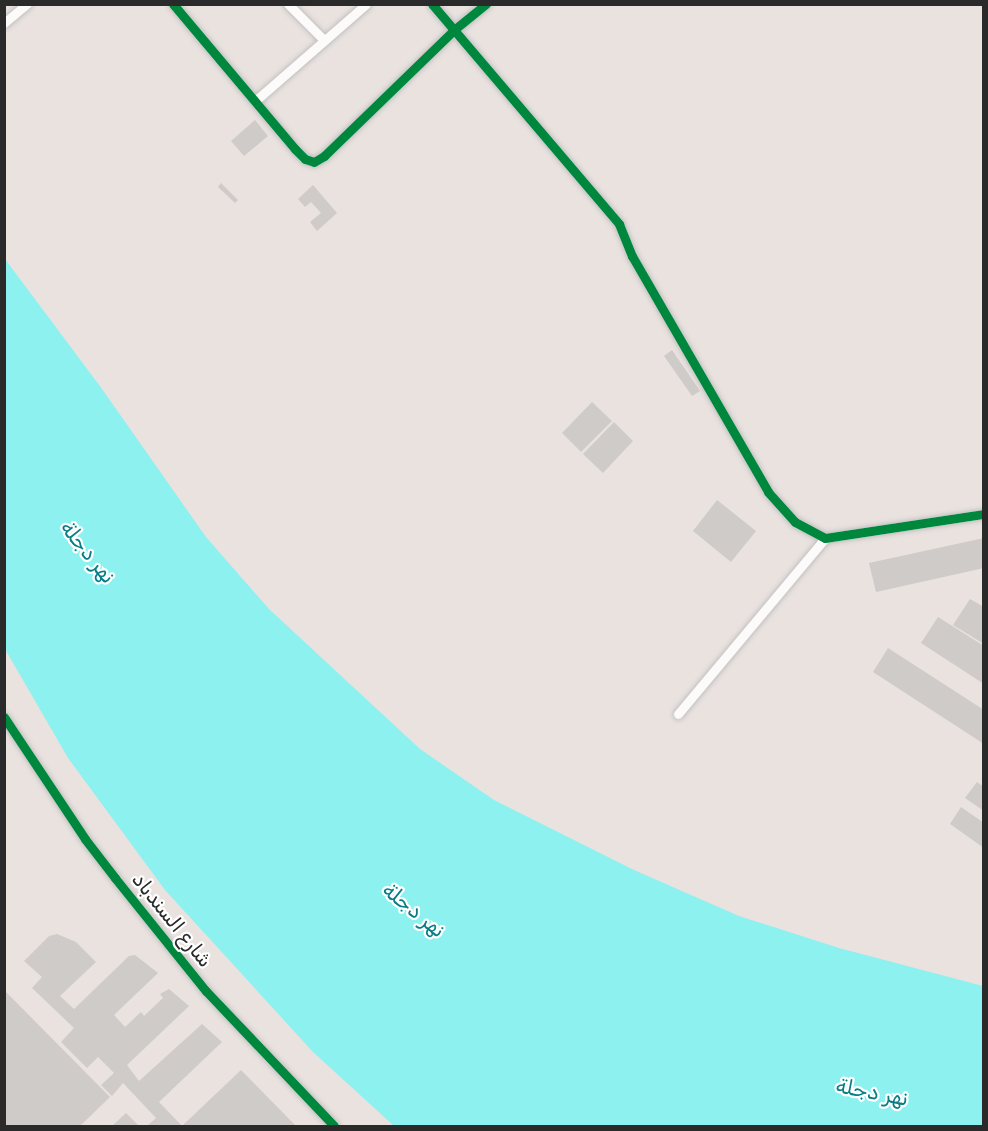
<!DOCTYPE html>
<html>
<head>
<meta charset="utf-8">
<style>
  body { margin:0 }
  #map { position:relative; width:988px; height:1131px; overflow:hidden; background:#e9e2df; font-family:Rubik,Vazirmatn,sans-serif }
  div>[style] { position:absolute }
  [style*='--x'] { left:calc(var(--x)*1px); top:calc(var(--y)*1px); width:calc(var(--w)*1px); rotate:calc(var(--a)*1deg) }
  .water>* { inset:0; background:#8df1ef }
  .building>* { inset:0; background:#cfcbc8 }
  .roads { filter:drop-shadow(0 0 2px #c2c1c1) drop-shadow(0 0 2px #c2c1c1) }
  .minor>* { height:9px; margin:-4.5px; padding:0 4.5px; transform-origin:4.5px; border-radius:4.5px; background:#fcfbfa }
  .cycleway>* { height:9px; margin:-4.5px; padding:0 4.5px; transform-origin:4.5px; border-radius:4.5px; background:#00873e }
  span { translate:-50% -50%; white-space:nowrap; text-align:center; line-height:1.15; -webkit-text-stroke:4.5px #fff; paint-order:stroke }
  .street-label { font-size:20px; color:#2a2a2a }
  .water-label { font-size:21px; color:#077d87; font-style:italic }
  .frame { position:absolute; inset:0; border:6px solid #2a2a2a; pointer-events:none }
</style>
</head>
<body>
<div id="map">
  <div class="water">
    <i style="clip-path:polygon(5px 259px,102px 389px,206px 537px,269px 609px,420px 749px,494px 800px,634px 870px,739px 916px,839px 948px,983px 986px,983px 1126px,394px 1126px,313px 1052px,165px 890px,68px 758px,5px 649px)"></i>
  </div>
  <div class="building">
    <i style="clip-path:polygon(255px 120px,268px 136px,244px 156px,231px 141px)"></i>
    <i style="clip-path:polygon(221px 183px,238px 200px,235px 203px,218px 187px)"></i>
    <i style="clip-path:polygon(313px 185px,337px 213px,317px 231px,310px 222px,321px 213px,311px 202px,305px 207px,298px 199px)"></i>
    <i style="clip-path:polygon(672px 350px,700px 391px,692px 396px,664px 356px)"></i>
    <i style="clip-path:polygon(592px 402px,612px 421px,581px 452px,562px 433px)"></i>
    <i style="clip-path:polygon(614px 422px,633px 441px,603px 473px,583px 454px)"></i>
    <i style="clip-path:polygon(717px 500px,756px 531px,731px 562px,693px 531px)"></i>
    <i style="clip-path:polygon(984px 538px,984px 568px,876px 592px,869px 563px)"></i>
    <i style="clip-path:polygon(970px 599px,984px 607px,984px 644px,953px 625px)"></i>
    <i style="clip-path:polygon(938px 617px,984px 646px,984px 684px,921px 643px)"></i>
    <i style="clip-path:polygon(888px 648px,984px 710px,984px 744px,873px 672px)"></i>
    <i style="clip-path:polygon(977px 782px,984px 787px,984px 811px,965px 798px)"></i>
    <i style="clip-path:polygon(961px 807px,984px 823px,984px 848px,950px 824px)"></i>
    <i style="clip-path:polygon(57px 934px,76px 942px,96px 962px,60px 996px,74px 1009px,129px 956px,135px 955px,158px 973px,114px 1015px,125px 1027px,141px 1012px,144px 1016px,163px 998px,160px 994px,169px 989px,189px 1006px,127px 1065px,139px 1081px,202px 1024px,222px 1042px,159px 1102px,182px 1126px,241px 1070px,296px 1126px,147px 1126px,156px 1118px,123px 1083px,112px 1096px,101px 1085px,114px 1073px,98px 1057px,87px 1068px,61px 1042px,74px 1028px,32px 988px,42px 977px,24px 961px,49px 936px)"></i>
    <i style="clip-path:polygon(4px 990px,110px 1097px,80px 1126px,4px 1126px)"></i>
    <i style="clip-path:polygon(126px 1113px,139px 1126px,112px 1126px)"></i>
  </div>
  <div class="roads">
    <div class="minor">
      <i style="--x:173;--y:4;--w:189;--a:49.9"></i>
      <i style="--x:295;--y:149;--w:14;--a:45"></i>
      <i style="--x:305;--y:159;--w:9;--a:18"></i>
      <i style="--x:314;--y:162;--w:12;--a:-31"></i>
      <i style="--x:324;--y:156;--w:182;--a:-44.1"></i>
      <i style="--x:455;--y:29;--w:40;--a:-39"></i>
      <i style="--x:288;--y:4;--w:51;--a:45"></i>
      <i style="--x:432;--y:4;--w:289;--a:49.6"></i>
      <i style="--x:619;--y:224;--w:35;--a:68"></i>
      <i style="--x:632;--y:256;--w:272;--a:60"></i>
      <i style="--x:768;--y:492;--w:40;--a:48"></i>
      <i style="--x:795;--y:522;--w:34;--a:28"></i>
      <i style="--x:825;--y:538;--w:161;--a:-8.6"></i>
      <i style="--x:4;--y:23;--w:30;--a:-40"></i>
      <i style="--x:255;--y:101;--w:147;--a:-41.1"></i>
      <i style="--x:678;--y:714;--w:229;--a:-50.1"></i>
      <i style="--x:4;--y:717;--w:146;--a:56.4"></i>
      <i style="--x:85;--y:839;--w:49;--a:52.4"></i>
      <i style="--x:115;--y:878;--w:145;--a:51.2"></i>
      <i style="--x:206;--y:991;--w:186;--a:46.5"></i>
    </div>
  </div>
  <div class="cycleway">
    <i style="--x:173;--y:4;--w:189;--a:49.9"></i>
    <i style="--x:295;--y:149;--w:14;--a:45"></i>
    <i style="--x:305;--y:159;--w:9;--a:18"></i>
    <i style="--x:314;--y:162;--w:12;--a:-31"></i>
    <i style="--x:324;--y:156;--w:182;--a:-44.1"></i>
    <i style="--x:455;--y:29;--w:40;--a:-39"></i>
    <i style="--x:432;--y:4;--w:289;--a:49.6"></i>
    <i style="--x:619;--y:224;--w:35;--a:68"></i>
    <i style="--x:632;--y:256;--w:272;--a:60"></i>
    <i style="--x:768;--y:492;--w:40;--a:48"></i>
    <i style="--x:795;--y:522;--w:34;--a:28"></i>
    <i style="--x:825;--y:538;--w:161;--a:-8.6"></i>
    <i style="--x:4;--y:717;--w:146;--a:56.4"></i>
    <i style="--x:85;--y:839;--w:49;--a:52.4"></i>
    <i style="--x:115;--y:878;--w:145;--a:51.2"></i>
    <i style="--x:206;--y:991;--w:186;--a:46.5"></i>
  </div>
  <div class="street-label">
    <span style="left:172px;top:920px;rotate:51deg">شارع السندباد</span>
  </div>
  <div class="water-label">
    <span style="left:88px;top:552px;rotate:51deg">نهر دجلة</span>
    <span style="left:414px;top:910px;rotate:39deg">نهر دجلة</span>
    <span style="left:872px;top:1092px;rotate:11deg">نهر دجلة</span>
  </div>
  <div class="frame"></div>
</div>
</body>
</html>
